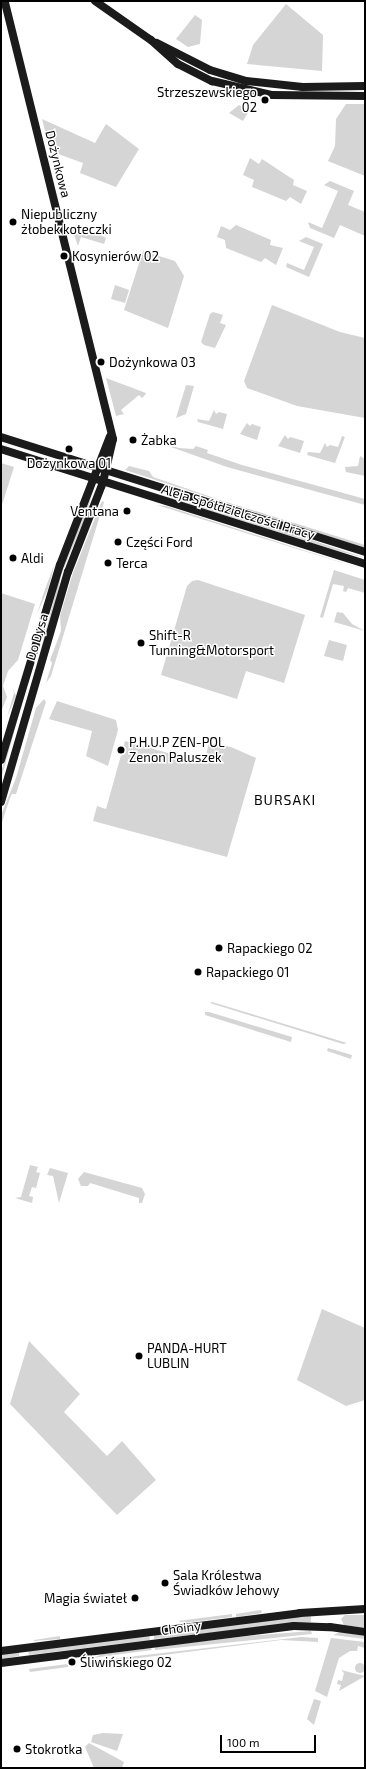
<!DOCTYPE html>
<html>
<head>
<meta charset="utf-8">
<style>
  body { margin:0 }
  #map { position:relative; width:366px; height:1769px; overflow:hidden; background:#fff; font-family:"Exo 2",sans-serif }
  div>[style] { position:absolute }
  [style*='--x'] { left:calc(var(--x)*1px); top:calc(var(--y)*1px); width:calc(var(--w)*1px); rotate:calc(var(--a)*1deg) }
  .green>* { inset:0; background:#d5d5d5 }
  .round { border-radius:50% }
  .secondary>* { height:8px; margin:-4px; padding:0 4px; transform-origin:4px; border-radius:4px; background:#1b1b1b }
  .dots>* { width:11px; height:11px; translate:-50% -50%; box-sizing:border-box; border:2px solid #fff; border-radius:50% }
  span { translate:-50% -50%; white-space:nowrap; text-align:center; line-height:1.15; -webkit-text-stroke:3px #fff; paint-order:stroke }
  .poi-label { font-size:13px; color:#000 }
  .right { translate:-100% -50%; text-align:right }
  .left { translate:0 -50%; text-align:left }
  .street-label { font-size:13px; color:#000 }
  .neighbourhood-label { font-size:14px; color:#000; letter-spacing:1px }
  .frame { position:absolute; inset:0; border:2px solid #000; pointer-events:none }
  .scale { position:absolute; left:220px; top:1735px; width:96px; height:18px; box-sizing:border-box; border:2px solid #000; border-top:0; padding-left:5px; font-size:12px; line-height:14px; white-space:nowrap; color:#000; -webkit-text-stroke:3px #fff; paint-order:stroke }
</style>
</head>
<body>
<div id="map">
  <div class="green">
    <i style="clip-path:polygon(286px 4px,323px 35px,322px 71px,247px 64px,253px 45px)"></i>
    <i style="clip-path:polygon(195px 15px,202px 20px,200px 44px,188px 47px,176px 39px)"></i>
    <i style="clip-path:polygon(346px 104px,365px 104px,365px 176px,328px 161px,335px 146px,336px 119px)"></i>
    <i style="clip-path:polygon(239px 105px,249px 111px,243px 121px,229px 113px)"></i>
    <i style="clip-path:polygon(42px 119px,95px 143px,106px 124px,139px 149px,116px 187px,80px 173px,83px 163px,50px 151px)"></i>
    <i style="clip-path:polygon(250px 158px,259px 164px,262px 159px,294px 180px,293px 185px,307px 191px,301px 204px,290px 197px,286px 201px,252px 187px,254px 180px,243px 175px)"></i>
    <i style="clip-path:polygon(330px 181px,354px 191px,348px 205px,365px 212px,365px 236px,340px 225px,334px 238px,310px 228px,308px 222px,322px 228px,338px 191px,324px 185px)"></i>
    <i style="clip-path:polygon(77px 224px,106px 238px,104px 244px,81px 237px,78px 246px,72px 229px)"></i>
    <i style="clip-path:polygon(236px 225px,271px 240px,270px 245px,283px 248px,276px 265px,265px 258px,261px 262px,226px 248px,225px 240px,217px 237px,221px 226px,230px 230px)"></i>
    <i style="clip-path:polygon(306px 237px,323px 244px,309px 277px,286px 267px,287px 263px,304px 270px,314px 247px,299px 241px)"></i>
    <i style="clip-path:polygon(143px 251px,175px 261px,184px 276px,168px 328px,124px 310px)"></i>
    <i style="clip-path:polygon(115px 285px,129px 290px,125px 303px,111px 299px)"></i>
    <i style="clip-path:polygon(272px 305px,340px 332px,365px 338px,365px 418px,297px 406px,247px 388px,244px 381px)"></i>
    <i style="clip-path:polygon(213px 312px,223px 315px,220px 323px,226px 325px,215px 348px,204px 345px,201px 342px,210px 314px)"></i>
    <i style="clip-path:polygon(106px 378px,146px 393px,145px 395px,142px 398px,139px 395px,121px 410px,124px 414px,116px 416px)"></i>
    <i style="clip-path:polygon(186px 385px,194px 386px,186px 414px,176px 418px)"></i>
    <i style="clip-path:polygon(214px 410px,216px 414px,219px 412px,227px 414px,223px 429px,198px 422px,197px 419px,209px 421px)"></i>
    <i style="clip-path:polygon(247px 423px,250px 426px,252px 424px,261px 427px,257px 440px,240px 434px)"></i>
    <i style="clip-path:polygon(285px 435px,288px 439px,290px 437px,304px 441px,300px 453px,278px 446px)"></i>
    <i style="clip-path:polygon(342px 436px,345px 437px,335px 463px,307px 455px,308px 452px,320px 453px,325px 443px,327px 447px,330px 445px,338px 447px)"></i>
    <i style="clip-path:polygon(157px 442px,179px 448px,193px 449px,196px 446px,208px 450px,207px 453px,242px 465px,365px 499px,365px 505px,227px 467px)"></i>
    <i style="clip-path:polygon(360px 456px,365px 459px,365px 476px,346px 472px,345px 467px,358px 466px)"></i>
    <i style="clip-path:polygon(1px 463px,14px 467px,1px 508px)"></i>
    <i style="clip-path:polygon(129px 466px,149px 471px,153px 477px,223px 501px,365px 545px,365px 548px,125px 470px)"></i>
    <i style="clip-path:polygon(95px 484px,85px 518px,61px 575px,57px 599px,37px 664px,63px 565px)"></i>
    <i style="clip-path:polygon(123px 484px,276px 528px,365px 558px,342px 552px)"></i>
    <i style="clip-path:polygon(102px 501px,104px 502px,51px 676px,46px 683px,52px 663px,50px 660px,61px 631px,60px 616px,73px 573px)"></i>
    <i style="clip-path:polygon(157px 505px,166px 506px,365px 570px,252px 535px)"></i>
    <i style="clip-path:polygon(55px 563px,48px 589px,37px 614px,45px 589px)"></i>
    <i style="clip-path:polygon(334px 570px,365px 580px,365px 593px,348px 588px,346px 592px,343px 591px,344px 586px,333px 584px,323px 618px,320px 617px)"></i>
    <i style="clip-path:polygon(198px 580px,305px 615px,284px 683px,246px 671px,237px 699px,161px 675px,187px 586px,192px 581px)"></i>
    <i style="clip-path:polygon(1px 593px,35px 604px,18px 660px,8px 671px,3px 686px,7px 697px,1px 712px)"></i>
    <i style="clip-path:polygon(337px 612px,343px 613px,352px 624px,365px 631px,334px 622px)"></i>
    <i style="clip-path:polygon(329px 640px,347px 645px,343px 661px,324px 656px)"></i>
    <i style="clip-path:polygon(12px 687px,16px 696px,7px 717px,14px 693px)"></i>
    <i style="clip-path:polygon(44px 699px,46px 702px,16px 794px,12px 794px,10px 798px,1px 825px,1px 815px,16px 778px,36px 708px)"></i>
    <i style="clip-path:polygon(23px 700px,1px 779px,1px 772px)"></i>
    <i style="clip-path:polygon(57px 701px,116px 720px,118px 730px,108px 766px,86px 756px,92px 731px,49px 719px)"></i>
    <i style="clip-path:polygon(125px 741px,204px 763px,209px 743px,231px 747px,256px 758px,227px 857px,93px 821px,97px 806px,106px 809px)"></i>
    <i style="clip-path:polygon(212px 1002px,347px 1043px,343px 1044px,210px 1003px)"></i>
    <i style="clip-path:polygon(205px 1012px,209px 1012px,292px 1037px,291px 1042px,205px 1015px)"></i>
    <i style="clip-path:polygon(328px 1048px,352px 1055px,351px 1059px,327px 1051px)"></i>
    <i style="clip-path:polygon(30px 1165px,38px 1167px,36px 1172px,40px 1173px,36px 1188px,32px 1187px,29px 1196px,33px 1197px,32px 1203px,15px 1198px,21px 1197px)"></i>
    <i style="clip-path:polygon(50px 1168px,68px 1173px,59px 1203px,53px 1176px,47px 1175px)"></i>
    <i style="clip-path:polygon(84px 1172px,142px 1188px,145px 1194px,142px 1203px,139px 1203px,139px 1198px,90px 1183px,88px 1186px,81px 1186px,78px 1179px)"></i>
    <i style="clip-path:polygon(322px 1309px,365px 1328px,365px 1400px,346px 1406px,297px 1380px)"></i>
    <i style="clip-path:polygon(29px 1341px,80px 1394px,64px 1412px,107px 1456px,122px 1441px,156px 1480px,117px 1515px,10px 1404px)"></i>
    <i style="clip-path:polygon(261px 1610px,262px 1613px,236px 1617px,236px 1614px)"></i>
    <i style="clip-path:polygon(232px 1614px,232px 1617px,184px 1623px,178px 1621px)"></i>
    <i style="clip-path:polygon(311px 1615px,311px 1622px,154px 1639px,154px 1635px)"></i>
    <i style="clip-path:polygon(345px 1615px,365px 1615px,365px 1628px,344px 1625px,341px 1619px)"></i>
    <i style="clip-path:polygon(311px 1631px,312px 1634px,155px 1650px,155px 1647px,247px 1636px)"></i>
    <i style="clip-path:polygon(340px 1632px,365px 1636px,365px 1639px,333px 1635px)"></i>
    <i style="clip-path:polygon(149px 1635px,150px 1640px,29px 1655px,28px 1650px)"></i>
    <i style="clip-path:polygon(60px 1636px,60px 1639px,34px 1641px,34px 1640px)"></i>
    <i style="clip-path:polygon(301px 1637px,318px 1638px,318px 1642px,281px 1640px,84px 1665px,84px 1662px)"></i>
    <i style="clip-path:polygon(331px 1638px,365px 1642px,365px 1648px,358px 1646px,357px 1651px,350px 1651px,339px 1658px,327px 1697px,315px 1691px)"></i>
    <i style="clip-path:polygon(151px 1648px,152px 1650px,92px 1658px,103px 1654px)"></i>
    <i style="clip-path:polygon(19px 1652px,19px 1656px,1px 1659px,1px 1654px)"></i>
    <i class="round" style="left:355px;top:1663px;width:10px;height:10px"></i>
    <i style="clip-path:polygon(68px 1664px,68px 1667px,30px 1672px,29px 1669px)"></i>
    <i style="clip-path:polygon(341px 1670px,365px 1676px,339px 1691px,341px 1685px,337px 1684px,338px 1680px,342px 1681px,344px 1673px)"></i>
    <i style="clip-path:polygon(314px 1699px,321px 1701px,314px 1725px,307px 1719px)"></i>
    <i style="clip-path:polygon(103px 1733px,123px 1734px,117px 1751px,91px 1742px,93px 1735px)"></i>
    <i style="clip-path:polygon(89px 1743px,124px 1762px,122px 1768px,94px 1768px,85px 1747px)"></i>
  </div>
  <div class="secondary">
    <i style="--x:95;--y:1;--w:68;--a:34.9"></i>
    <i style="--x:151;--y:40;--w:36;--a:42"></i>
    <i style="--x:178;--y:64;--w:38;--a:27"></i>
    <i style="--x:212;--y:81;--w:62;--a:13.1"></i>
    <i style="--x:272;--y:95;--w:93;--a:0.6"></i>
    <i style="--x:157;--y:43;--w:59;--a:27"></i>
    <i style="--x:210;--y:70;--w:38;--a:17"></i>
    <i style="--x:246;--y:81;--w:57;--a:6"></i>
    <i style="--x:303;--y:87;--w:62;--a:-0.9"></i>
    <i style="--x:1;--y:437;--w:382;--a:17.5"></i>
    <i style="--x:1;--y:449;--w:382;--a:17.5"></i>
    <i style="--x:1;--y:760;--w:204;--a:-73.2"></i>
    <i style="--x:60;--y:565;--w:138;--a:-68.8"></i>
    <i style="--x:1;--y:802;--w:240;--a:-73.8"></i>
    <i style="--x:68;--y:572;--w:97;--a:-68.7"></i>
    <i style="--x:103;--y:482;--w:44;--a:-76.9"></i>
    <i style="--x:113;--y:439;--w:451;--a:-103.9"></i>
    <i style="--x:1;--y:1651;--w:301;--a:-7.2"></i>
    <i style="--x:300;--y:1613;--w:65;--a:-3.5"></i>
    <i style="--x:1;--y:1663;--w:295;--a:-7.2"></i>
    <i style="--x:294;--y:1626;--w:36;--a:2"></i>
    <i style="--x:330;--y:1627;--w:35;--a:8"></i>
  </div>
  <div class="dots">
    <i style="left:265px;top:100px;background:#000"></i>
    <i style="left:13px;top:222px;background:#000"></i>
    <i style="left:64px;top:256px;background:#000"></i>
    <i style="left:101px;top:362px;background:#000"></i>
    <i style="left:133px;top:440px;background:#000"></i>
    <i style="left:69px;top:449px;background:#000"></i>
    <i style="left:127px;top:511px;background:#000"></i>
    <i style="left:118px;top:542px;background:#000"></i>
    <i style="left:13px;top:558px;background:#000"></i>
    <i style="left:108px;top:563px;background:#000"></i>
    <i style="left:141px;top:643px;background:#000"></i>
    <i style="left:121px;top:750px;background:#000"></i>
    <i style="left:219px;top:948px;background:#000"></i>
    <i style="left:198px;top:972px;background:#000"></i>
    <i style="left:139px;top:1356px;background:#000"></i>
    <i style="left:165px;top:1583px;background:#000"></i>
    <i style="left:135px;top:1598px;background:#000"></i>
    <i style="left:72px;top:1662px;background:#000"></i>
    <i style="left:17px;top:1749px;background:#000"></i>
  </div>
  <div class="poi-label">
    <span class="right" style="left:257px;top:100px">Strzeszewskiego<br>02</span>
    <span class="left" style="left:21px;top:222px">Niepubliczny<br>żłobek koteczki</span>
    <span class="left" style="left:72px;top:256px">Kosynierów 02</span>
    <span class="left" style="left:109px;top:362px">Dożynkowa 03</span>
    <span class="left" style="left:141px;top:440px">Żabka</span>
    <span style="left:69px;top:463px">Dożynkowa 01</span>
    <span class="right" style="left:119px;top:511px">Ventana</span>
    <span class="left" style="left:126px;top:542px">Części Ford</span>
    <span class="left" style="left:21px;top:558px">Aldi</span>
    <span class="left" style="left:116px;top:563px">Terca</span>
    <span class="left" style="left:149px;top:643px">Shift-R<br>Tunning&amp;Motorsport</span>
    <span class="left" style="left:129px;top:750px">P.H.U.P ZEN-POL<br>Zenon Paluszek</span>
    <span class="left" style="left:227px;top:948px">Rapackiego 02</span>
    <span class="left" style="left:206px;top:972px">Rapackiego 01</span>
    <span class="left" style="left:147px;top:1356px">PANDA-HURT<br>LUBLIN</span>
    <span class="left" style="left:173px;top:1583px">Sala Królestwa<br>Świadków Jehowy</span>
    <span class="right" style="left:127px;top:1598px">Magia świateł</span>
    <span class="left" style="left:80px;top:1662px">Śliwińskiego 02</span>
    <span class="left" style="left:25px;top:1749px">Stokrotka</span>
  </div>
  <div class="street-label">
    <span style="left:58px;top:164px;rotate:76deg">Dożynkowa</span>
    <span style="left:238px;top:512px;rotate:17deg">Aleja Spółdzielczości Pracy</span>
    <span style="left:37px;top:637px;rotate:-73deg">Do Dysa</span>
    <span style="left:181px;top:1628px;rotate:-7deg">Choiny</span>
  </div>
  <div class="neighbourhood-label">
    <span style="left:285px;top:800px">BURSAKI</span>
  </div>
  <div class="frame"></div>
  <div class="scale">100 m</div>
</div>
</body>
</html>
